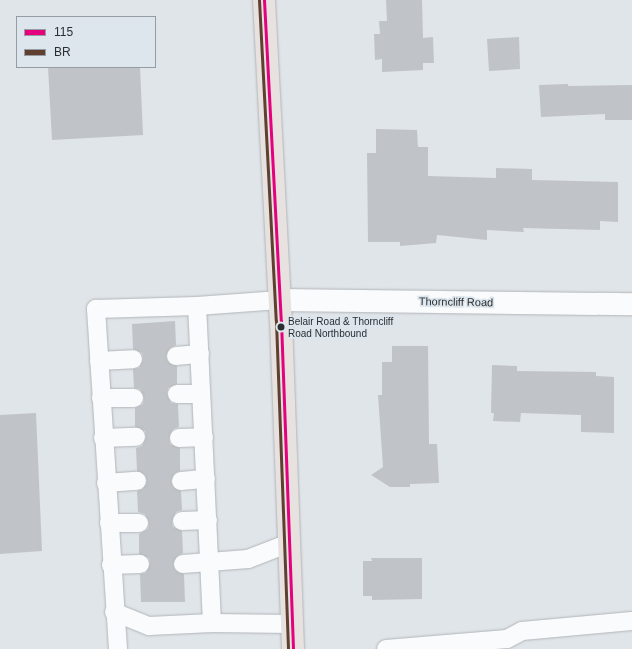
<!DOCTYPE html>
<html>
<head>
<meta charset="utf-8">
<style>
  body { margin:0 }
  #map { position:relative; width:632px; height:649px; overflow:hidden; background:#e0e5ea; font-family:Helvetica,sans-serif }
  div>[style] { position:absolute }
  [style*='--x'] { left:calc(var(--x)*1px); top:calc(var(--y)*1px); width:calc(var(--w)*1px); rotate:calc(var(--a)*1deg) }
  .building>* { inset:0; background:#c0c4c8 }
  .roads { filter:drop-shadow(0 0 1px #b1b5b8) drop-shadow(0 0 1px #b1b5b8) }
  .service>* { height:18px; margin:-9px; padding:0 9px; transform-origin:9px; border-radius:9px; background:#fafbfc }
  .minor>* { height:22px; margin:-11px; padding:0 11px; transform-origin:11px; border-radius:11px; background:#fafbfc }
  .primary>* { height:22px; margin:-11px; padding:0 11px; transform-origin:11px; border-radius:11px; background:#e7e1df }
  .bus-1>* { height:3px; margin:-1.5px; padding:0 1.5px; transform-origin:1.5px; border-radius:1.5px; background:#e5007d }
  .bus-2>* { height:3px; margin:-1.5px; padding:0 1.5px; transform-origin:1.5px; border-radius:1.5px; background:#5f4030 }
  .dots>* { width:11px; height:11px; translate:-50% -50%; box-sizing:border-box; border:2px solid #dde6ed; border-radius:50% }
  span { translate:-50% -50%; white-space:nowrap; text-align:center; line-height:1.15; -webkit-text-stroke:3.5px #dde6ed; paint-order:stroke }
  .bus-label { font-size:10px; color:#2b2e31 }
  .left { translate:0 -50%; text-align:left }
  .street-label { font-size:11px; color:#2b2e31 }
  .legend { position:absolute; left:16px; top:16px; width:140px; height:52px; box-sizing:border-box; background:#dde6ed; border:1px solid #969ca2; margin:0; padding:5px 7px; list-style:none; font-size:12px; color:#2b2e31 }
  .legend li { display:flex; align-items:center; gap:8px; height:20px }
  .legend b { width:20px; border:1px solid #969ca2 }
</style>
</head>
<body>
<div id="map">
  <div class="building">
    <i style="clip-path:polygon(386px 0,422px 0,423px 38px,433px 37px,434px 63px,423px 63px,423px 70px,382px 72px,382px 59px,375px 60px,374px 34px,380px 34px,379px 21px,387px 21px)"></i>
    <i style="clip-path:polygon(519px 37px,520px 69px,489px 71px,487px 39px)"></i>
    <i style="clip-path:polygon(48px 67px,140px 67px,143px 135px,52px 140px)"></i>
    <i style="clip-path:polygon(568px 84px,568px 86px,632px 85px,632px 120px,605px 120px,605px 114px,541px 117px,539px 85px)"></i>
    <i style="clip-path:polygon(376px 129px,417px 130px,418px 147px,428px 147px,428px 176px,496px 178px,496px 168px,532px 169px,532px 180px,618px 182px,618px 222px,600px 221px,600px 230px,523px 228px,524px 232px,487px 230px,487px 240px,437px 235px,436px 243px,400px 246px,400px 242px,368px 242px,367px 153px,376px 153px)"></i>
    <i style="clip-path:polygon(175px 321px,176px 345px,170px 348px,166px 356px,168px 362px,177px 366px,177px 384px,168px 388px,167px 394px,171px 403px,178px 404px,179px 427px,173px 429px,169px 438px,170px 444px,180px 448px,180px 471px,175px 473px,171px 481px,173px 487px,181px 491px,182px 510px,176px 512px,172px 521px,173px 527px,182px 531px,183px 553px,177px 556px,173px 564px,175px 570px,184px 574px,185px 602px,141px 602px,140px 574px,146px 573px,150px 564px,149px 558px,139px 554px,139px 534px,148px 529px,149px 523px,145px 514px,138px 512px,137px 491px,143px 489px,147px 481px,145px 475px,137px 471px,136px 448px,142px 446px,146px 437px,145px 431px,135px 427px,135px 408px,143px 404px,144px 398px,140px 389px,134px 388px,133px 369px,139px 368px,143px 359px,142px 353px,133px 349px,132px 324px)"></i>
    <i style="clip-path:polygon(392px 346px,428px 346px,429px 444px,437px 444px,439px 483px,410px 484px,410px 487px,390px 487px,371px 475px,383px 467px,378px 395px,382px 395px,382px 362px,392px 362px)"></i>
    <i style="clip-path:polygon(492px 365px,517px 366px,517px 371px,596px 372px,596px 376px,614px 377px,614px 433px,581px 432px,581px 415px,521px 413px,520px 422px,493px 421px,494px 413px,491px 413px)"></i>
    <i style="clip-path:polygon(36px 413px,42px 551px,0 554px,0 415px)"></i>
    <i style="clip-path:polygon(371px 558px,422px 558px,422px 599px,372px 600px,372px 596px,363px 596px,363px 561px,372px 561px)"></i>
  </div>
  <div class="roads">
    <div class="service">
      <i style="--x:176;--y:356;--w:24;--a:-5"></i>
      <i style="--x:99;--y:361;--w:34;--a:-3"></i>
      <i style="--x:177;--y:394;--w:24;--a:0"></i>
      <i style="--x:101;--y:398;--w:33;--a:0"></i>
      <i style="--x:103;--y:438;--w:33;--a:-2"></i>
      <i style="--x:179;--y:438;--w:25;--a:-2"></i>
      <i style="--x:181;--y:481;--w:25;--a:-5"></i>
      <i style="--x:106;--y:483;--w:31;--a:-4"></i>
      <i style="--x:182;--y:521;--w:26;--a:-2"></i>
      <i style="--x:109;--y:523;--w:30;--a:0"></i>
      <i style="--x:183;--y:564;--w:65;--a:-4.4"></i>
      <i style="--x:248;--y:559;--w:44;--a:-21.3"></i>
      <i style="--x:111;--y:565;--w:29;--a:-2"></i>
      <i style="--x:114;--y:612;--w:38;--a:22"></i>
      <i style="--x:149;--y:626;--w:63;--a:-2.7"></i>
      <i style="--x:212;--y:623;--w:317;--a:-92.7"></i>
      <i style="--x:212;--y:623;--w:80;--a:0.7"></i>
      <i style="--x:118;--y:649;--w:341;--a:-93.7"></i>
      <i style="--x:96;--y:309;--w:101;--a:-1.7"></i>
      <i style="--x:197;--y:306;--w:83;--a:-4.1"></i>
      <i style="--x:386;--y:649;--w:121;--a:-4.7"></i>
      <i style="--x:507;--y:639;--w:17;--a:-28"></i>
      <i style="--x:522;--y:631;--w:110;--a:-5.2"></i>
    </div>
    <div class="minor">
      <i style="--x:280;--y:300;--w:352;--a:0.7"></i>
    </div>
    <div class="primary">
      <i style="--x:264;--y:0;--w:321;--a:87"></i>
      <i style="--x:281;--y:321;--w:328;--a:87.9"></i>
    </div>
  </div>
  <div class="bus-1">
    <i style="--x:264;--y:0;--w:321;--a:87"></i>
    <i style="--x:281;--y:321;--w:328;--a:87.9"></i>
  </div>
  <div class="bus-2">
    <i style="--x:259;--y:0;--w:321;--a:87"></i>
    <i style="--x:276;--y:321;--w:328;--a:87.9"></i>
  </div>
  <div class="dots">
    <i style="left:281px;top:327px;background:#2b2e31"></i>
  </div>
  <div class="bus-label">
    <span class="left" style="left:288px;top:327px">Belair Road &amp; Thorncliff<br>Road Northbound</span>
  </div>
  <div class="street-label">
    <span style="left:456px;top:302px;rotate:1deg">Thorncliff Road</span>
  </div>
  <ul class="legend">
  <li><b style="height:5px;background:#e5007d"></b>115</li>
  <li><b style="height:5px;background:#5f4030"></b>BR</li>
  </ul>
</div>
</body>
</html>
